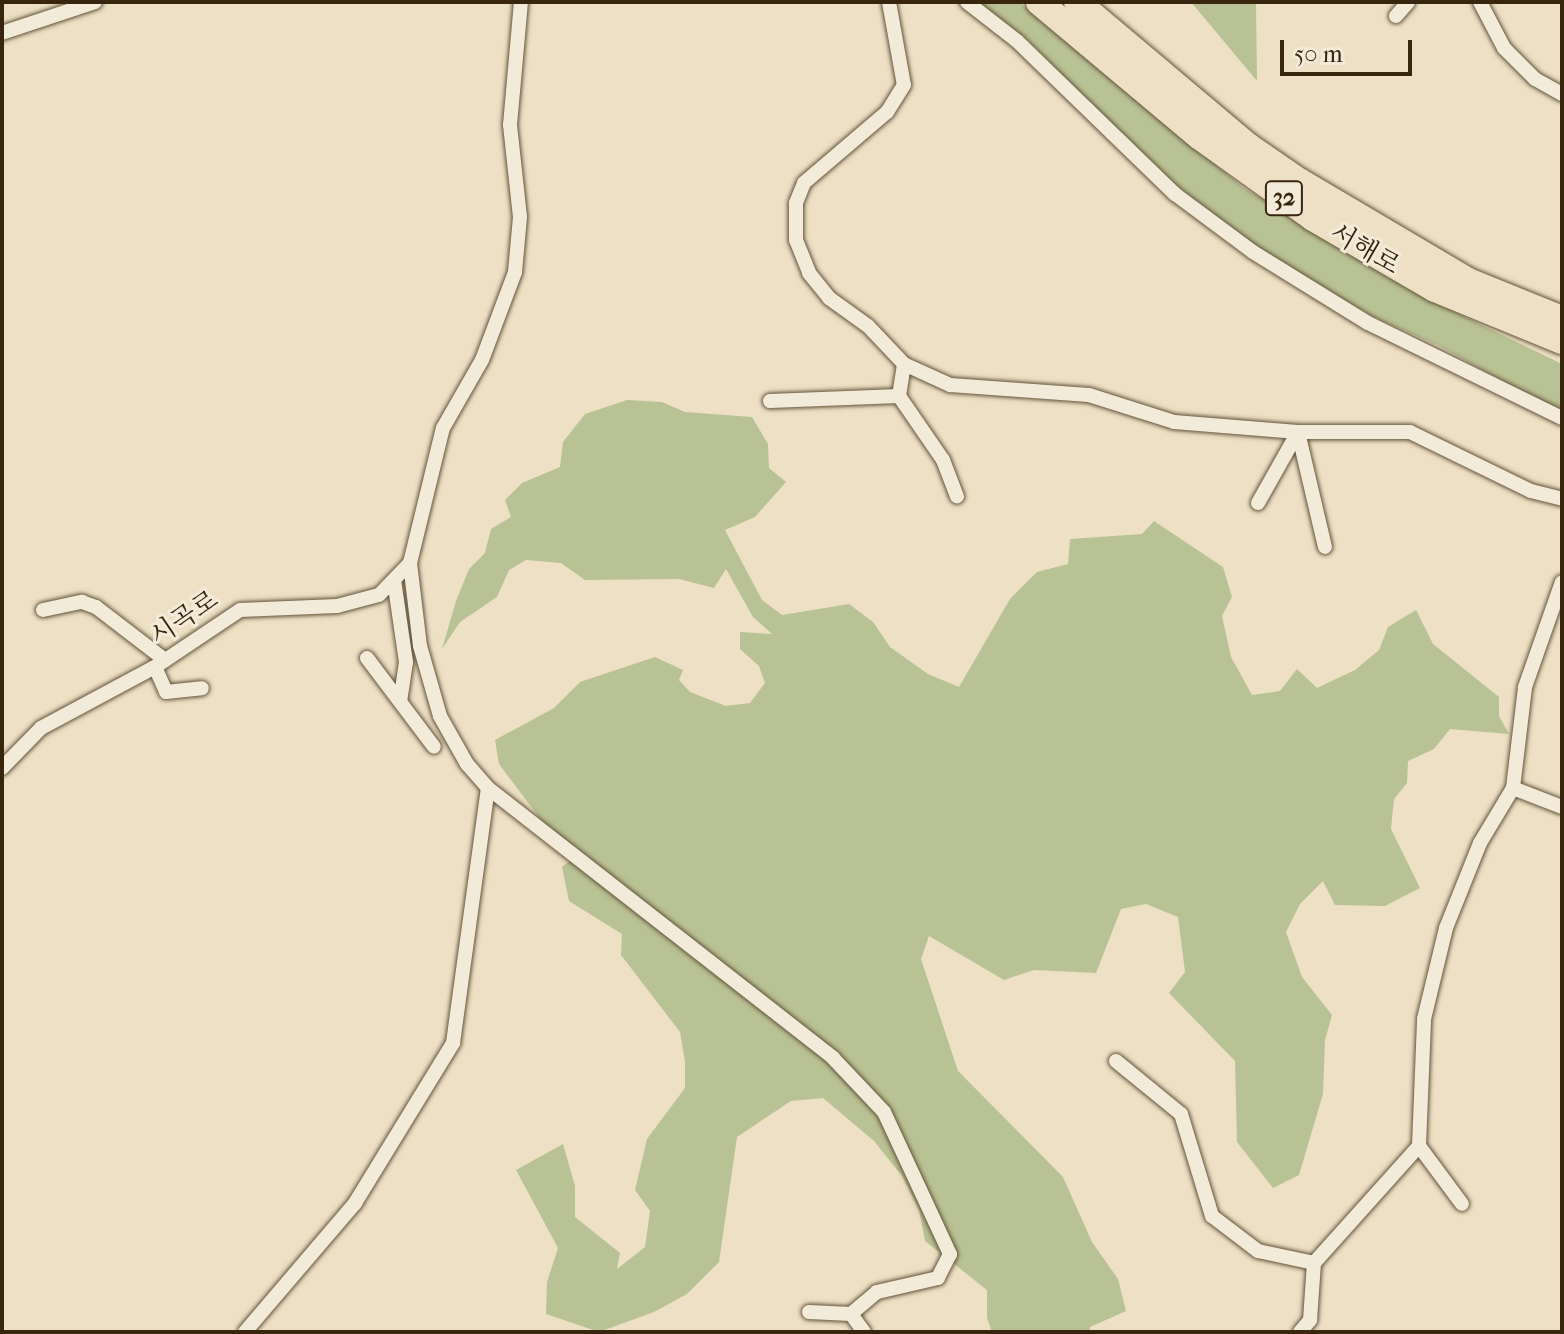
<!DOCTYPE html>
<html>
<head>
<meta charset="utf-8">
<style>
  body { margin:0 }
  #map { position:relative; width:1564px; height:1334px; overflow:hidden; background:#ede0c4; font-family:"IM FELL French Canon","Noto Serif KR",serif }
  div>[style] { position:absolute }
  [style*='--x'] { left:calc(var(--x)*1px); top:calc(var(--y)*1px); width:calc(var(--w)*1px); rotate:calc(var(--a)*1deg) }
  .green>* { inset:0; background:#b9c294 }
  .roads { filter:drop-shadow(0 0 2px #64543b) drop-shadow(0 0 2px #64543b) }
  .street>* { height:14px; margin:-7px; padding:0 7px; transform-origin:7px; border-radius:7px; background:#f3ebd9 }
  .highway>* { height:26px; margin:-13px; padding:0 13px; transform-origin:13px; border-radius:13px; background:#ede0c4 }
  span { translate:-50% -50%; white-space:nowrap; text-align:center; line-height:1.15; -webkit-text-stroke:6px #f3ebd9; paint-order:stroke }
  .shield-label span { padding:2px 6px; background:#f3ebd9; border:2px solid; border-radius:6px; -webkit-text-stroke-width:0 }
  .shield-label { font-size:24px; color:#37250d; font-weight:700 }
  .street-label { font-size:26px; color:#37250d }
  .frame { position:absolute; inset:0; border:4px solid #37250d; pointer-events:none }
  .scale { position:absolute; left:1280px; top:40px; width:132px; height:36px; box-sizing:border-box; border:4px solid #37250d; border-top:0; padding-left:10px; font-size:24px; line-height:28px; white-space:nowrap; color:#37250d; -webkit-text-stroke:6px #f3ebd9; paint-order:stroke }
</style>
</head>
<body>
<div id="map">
  <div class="green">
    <i style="clip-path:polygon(979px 2px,1019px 2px,1245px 189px,1453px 311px,1562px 364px,1562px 413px,1439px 346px,1374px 317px,1238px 238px,1144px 157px,1028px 40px)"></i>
    <i style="clip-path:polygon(1191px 2px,1256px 2px,1257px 81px)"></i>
    <i style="clip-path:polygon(627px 400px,662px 402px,685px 412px,752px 417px,768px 444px,769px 468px,786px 482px,755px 517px,725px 530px,762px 600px,782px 615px,849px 604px,873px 622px,890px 647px,928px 674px,959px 687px,1010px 599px,1037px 572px,1068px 564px,1070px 539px,1142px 534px,1154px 521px,1223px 567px,1232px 597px,1222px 616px,1231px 657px,1252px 695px,1280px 691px,1297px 669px,1317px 688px,1355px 670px,1379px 650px,1388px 627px,1416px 610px,1433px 644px,1499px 697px,1499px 716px,1509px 734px,1450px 729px,1434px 749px,1408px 761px,1407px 783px,1394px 799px,1391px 829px,1420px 888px,1385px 906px,1335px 905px,1323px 881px,1300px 904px,1286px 932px,1302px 977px,1332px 1015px,1325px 1040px,1323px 1094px,1299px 1175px,1273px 1188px,1237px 1142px,1235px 1061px,1169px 993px,1185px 972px,1178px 917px,1146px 904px,1121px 909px,1096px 973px,1034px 970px,1004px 980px,929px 936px,921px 959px,958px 1071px,1063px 1177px,1092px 1242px,1118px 1279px,1126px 1311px,1090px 1327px,1090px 1332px,992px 1332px,987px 1318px,987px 1290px,925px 1241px,919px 1210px,902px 1176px,874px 1141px,823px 1098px,791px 1101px,737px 1137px,719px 1262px,687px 1294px,654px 1312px,599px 1332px,546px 1314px,547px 1282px,558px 1248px,516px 1170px,563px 1144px,575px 1186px,575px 1217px,620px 1253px,617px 1269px,645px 1247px,650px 1211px,635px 1190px,647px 1139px,685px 1088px,685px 1062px,680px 1032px,621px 955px,622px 934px,569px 901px,562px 867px,571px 860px,499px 764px,495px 740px,554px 708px,580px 682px,655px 657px,683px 670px,679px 680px,690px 692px,726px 706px,750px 703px,765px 683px,759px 666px,740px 649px,740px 632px,772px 634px,753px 617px,726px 569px,714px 588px,679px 579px,585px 580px,561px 563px,526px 560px,509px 570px,497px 597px,460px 622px,442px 649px,456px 601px,469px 569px,485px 553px,491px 529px,511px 517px,505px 500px,522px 483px,560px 467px,563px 442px,585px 414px)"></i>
  </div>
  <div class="roads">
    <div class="street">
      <i style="--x:889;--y:2;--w:84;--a:79.8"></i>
      <i style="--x:904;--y:85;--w:32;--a:122"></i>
      <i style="--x:887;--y:112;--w:109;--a:139.5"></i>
      <i style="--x:804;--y:183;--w:22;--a:112"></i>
      <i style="--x:796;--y:203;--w:37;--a:90"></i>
      <i style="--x:796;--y:240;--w:35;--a:68"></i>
      <i style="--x:809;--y:273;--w:32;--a:51"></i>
      <i style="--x:829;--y:298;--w:48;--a:35.7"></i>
      <i style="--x:868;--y:326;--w:52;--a:46.5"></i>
      <i style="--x:904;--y:364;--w:51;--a:24.5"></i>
      <i style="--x:950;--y:385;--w:139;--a:4.1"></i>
      <i style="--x:1089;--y:395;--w:89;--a:17.6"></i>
      <i style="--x:1174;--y:422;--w:124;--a:4.6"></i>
      <i style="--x:1298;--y:432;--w:112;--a:0"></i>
      <i style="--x:1410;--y:432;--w:135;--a:26"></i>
      <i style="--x:1531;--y:491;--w:32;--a:14"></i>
      <i style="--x:967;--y:2;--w:63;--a:38"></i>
      <i style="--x:1017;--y:41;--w:220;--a:44.1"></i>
      <i style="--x:1175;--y:194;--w:97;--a:36.6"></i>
      <i style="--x:1253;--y:252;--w:135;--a:31.7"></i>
      <i style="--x:1368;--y:323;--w:216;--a:26.1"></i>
      <i style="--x:1480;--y:2;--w:52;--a:62.4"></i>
      <i style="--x:1504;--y:48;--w:44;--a:45"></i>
      <i style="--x:1535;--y:79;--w:31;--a:29"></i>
      <i style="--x:1396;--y:16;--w:18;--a:-49"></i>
      <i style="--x:2;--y:33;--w:98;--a:-18.4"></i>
      <i style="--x:899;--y:396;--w:78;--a:55.5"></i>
      <i style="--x:943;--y:460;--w:39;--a:69"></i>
      <i style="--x:770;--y:401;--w:129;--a:-2.2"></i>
      <i style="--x:899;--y:396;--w:32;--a:-81"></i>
      <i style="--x:1298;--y:432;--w:118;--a:76.8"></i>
      <i style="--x:1258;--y:503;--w:81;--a:-60.6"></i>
      <i style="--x:394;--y:580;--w:83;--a:81.7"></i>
      <i style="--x:406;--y:662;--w:40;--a:98.5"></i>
      <i style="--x:43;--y:610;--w:40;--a:-12"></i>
      <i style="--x:82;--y:602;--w:15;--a:20"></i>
      <i style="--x:96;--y:607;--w:87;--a:37.5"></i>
      <i style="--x:367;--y:658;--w:111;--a:53"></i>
      <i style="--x:155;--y:667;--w:27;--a:66"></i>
      <i style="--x:166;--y:692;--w:36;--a:-6"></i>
      <i style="--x:2;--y:768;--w:56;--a:-45.7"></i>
      <i style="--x:41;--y:728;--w:129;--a:-28.2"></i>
      <i style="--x:155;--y:667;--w:102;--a:-33.8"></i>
      <i style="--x:240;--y:610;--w:97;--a:-2.4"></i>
      <i style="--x:337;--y:606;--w:43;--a:-14.7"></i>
      <i style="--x:379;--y:595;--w:45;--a:-45.9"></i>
      <i style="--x:488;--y:788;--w:438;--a:38"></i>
      <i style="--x:833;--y:1058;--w:74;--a:46.6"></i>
      <i style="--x:884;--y:1112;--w:157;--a:65.1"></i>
      <i style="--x:950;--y:1254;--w:27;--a:117"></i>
      <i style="--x:938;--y:1278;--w:63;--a:167.1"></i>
      <i style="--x:877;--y:1292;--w:34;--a:140"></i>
      <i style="--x:851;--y:1314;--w:22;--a:54"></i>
      <i style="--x:1513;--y:788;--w:53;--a:21.2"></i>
      <i style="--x:1116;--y:1061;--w:84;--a:39.2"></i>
      <i style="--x:1181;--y:1114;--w:107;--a:73.1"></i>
      <i style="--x:1212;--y:1216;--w:58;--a:37.3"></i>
      <i style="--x:1258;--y:1251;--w:57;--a:12.1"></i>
      <i style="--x:1419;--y:1146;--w:127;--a:-87.7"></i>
      <i style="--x:1424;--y:1019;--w:94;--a:-76.4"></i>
      <i style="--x:1446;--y:928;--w:92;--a:-68.2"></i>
      <i style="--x:1480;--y:843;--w:64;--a:-59"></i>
      <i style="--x:1513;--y:788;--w:102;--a:-83.2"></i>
      <i style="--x:1525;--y:687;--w:111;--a:-70.6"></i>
      <i style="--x:809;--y:1312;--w:42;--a:2.7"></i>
      <i style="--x:245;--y:1332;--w:170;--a:-49.5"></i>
      <i style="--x:355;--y:1203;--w:188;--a:-58.5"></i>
      <i style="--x:453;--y:1043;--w:257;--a:-82.2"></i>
      <i style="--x:488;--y:788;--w:32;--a:-131"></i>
      <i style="--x:467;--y:764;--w:55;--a:-119.4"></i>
      <i style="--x:440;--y:716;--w:73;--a:-105.9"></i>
      <i style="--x:420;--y:646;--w:84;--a:-96.9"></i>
      <i style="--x:410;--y:563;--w:139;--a:-76.3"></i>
      <i style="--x:443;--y:428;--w:78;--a:-60.2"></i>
      <i style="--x:482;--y:360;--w:94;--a:-69.4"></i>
      <i style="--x:515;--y:272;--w:55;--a:-84.8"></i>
      <i style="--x:520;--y:217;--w:93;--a:-96.2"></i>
      <i style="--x:510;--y:125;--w:123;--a:-84.9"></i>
      <i style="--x:1300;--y:1332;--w:16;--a:-50"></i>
      <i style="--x:1310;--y:1320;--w:57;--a:-86"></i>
      <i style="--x:1314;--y:1263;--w:157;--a:-48.1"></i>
      <i style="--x:1419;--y:1146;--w:72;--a:53.4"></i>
    </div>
    <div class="highway">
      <i style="--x:1039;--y:2;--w:210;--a:40"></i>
      <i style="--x:1200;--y:137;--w:139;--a:35.6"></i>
      <i style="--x:1313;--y:218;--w:141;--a:30.2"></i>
      <i style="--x:1435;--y:289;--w:137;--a:22.3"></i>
      <i style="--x:1077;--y:2;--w:224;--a:40.1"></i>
      <i style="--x:1248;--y:146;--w:62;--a:34.5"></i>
      <i style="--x:1299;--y:181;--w:196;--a:30.6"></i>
      <i style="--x:1468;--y:281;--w:101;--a:22"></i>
    </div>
  </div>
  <div class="shield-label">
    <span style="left:1284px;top:198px">32</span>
  </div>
  <div class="street-label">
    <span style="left:1365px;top:249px;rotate:30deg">서해로</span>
    <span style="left:184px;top:618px;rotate:-34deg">시곡로</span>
  </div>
  <div class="frame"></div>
  <div class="scale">50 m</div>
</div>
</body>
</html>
